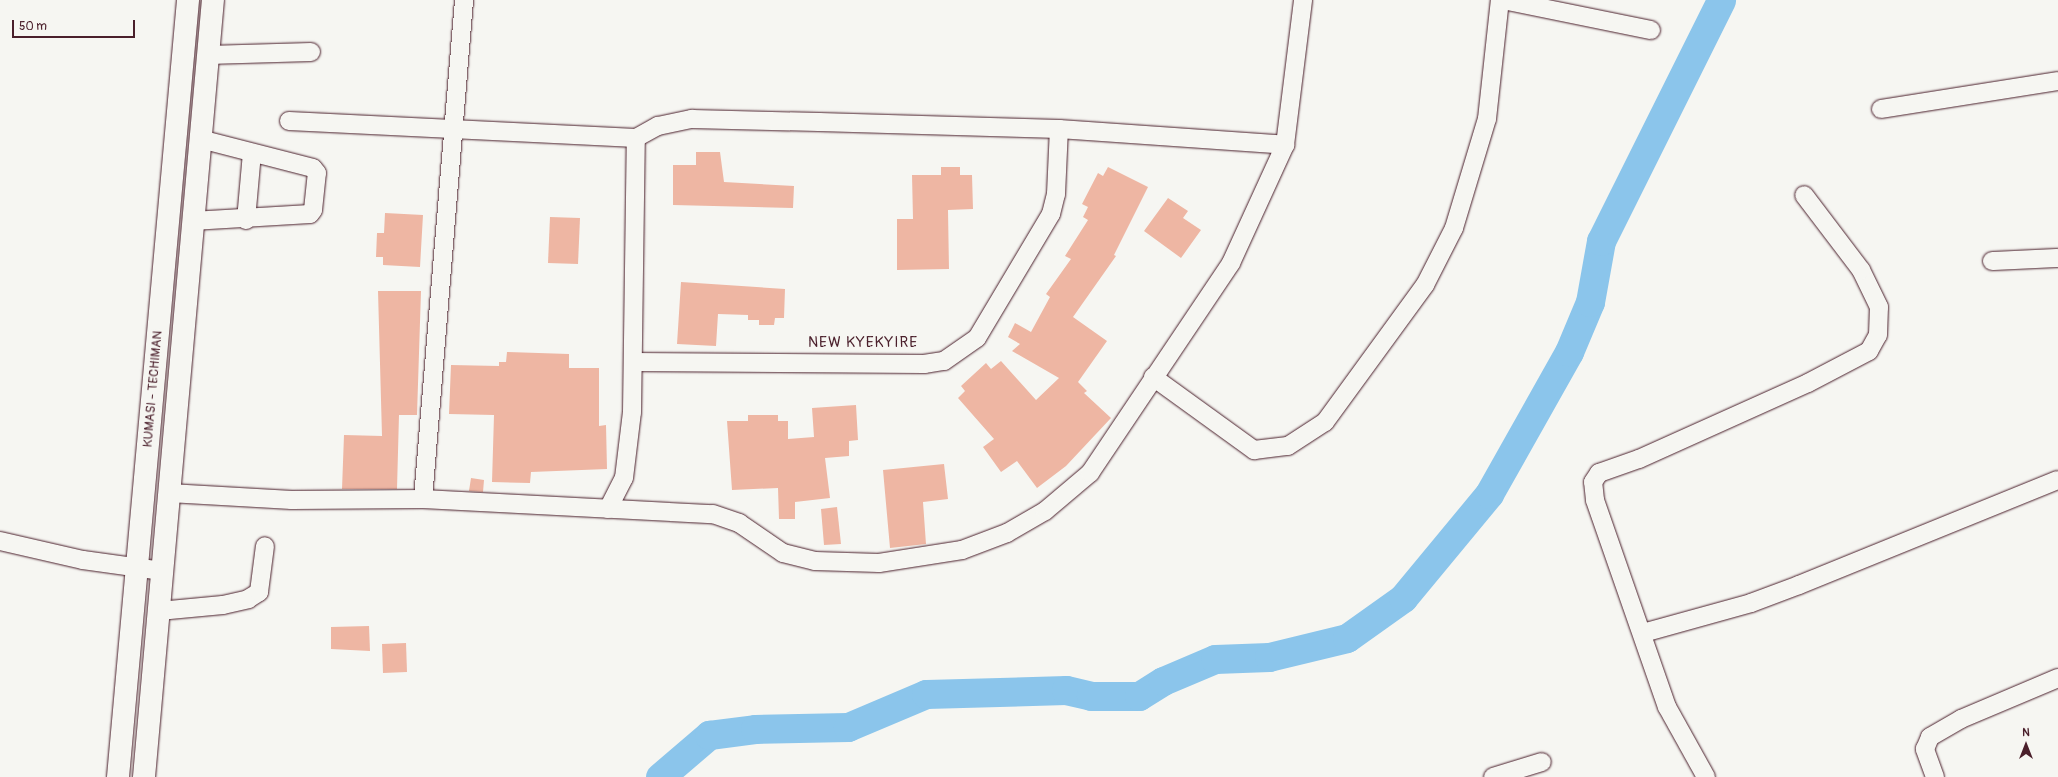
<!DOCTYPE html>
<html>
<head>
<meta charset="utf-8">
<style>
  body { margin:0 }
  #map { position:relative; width:2058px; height:777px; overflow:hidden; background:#f6f6f2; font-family:Pangolin,sans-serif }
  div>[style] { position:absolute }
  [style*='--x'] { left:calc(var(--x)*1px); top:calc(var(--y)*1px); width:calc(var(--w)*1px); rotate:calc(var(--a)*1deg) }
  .river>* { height:29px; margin:-14.5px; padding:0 14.5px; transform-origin:14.5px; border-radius:14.5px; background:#8bc5eb }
  .building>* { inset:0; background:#eeb6a3 }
  .roads { filter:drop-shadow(0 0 1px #4a1f2b) drop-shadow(0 0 1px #4a1f2b) }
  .minor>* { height:18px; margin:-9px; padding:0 9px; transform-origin:9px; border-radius:9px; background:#f6f6f2 }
  .highway>* { height:22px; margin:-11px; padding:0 11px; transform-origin:11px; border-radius:11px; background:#f6f6f2 }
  span { translate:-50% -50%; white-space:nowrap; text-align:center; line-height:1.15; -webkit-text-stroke:4px #f6f6f2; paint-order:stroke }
  .street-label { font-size:13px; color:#4a1f2b }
  .quarter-label { font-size:15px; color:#4a1f2b; letter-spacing:1px }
  .north { position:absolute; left:2006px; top:725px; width:40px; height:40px; -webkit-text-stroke:3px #f6f6f2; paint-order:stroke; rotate:0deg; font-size:11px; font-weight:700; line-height:16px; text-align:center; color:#4a1f2b }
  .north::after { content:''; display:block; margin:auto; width:14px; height:18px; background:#4a1f2b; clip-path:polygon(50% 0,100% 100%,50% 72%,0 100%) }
  .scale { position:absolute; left:12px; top:20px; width:123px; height:18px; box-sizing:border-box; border:2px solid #4a1f2b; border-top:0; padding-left:5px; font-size:12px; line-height:14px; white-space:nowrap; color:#4a1f2b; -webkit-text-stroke:3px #f6f6f2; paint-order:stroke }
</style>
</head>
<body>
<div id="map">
  <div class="river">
    <i style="--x:660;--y:777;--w:65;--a:-40.6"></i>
    <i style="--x:709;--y:735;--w:46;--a:-7.4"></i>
    <i style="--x:755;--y:729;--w:93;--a:-1.2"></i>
    <i style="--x:848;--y:727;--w:85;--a:-22.9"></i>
    <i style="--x:926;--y:694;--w:140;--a:-1.6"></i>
    <i style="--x:1066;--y:690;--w:26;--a:13"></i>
    <i style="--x:1091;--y:696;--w:48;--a:0"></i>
    <i style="--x:1139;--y:696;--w:28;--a:-32"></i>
    <i style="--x:1163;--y:681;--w:56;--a:-22.9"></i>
    <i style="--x:1215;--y:659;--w:54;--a:-2.1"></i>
    <i style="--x:1269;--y:657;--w:80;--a:-13.7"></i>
    <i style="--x:1347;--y:638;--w:69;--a:-35.5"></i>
    <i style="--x:1403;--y:598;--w:135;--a:-50.4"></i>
    <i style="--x:1489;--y:494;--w:163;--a:-60.6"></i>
    <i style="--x:1569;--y:352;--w:54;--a:-67.2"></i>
    <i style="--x:1590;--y:302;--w:62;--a:-79.8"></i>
    <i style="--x:1601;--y:241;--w:269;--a:-63.5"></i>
  </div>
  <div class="building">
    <i style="clip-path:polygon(696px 152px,720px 152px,724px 182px,794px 186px,793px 208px,673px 205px,673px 165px,696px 165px)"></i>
    <i style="clip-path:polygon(941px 167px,960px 167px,960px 175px,972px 175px,973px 209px,948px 210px,949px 269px,897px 270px,897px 219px,913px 219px,912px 175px,941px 175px)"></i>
    <i style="clip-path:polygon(1108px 167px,1148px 187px,1114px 255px,1116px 256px,1073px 317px,1107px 341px,1078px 382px,1087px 391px,1084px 393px,1111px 418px,1066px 466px,1037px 488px,1017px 461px,1001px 472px,983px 447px,994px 439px,958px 398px,965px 391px,961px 386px,986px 363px,991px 369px,1001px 361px,1036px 400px,1059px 378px,1012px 351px,1020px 344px,1008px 337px,1015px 323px,1031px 332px,1050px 297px,1046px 294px,1071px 259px,1065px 256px,1088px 220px,1083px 217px,1088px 207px,1082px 204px,1098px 173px,1103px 176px)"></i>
    <i style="clip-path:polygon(1168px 198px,1188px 211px,1183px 218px,1201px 230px,1181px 258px,1144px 231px)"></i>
    <i style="clip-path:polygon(385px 213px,423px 215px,420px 267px,383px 265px,383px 257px,376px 257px,377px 233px,384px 233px)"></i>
    <i style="clip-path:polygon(550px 217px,580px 218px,578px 264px,548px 263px)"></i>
    <i style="clip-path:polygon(681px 282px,785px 289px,784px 318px,775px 318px,774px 325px,759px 325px,759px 320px,748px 320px,748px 315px,718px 314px,716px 346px,677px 344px)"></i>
    <i style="clip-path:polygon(378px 291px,421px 291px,417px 415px,399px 415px,397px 489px,342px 489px,344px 435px,382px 436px)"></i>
    <i style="clip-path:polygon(507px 352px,569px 354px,569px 368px,599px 368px,599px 426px,606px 425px,607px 469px,531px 472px,530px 483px,492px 482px,494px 415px,449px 414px,451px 365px,499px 366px,499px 362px,506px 362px)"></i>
    <i style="clip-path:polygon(856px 405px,858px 440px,849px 441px,849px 456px,825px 458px,830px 498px,795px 502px,795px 519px,779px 519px,778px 488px,732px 490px,727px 421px,748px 421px,748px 415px,778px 415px,778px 421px,788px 421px,788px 439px,814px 437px,812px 408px)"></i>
    <i style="clip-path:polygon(944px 464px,948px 499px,923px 502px,926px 544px,890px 548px,883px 470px)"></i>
    <i style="clip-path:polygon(471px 478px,484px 480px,483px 492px,469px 491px)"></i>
    <i style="clip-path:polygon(837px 507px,841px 544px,824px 545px,821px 509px)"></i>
    <i style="clip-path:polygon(369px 626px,370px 651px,331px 649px,331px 627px)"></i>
    <i style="clip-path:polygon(406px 643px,407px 672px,383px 673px,382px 644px)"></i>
  </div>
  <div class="roads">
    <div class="minor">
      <i style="--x:1503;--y:0;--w:151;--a:11.5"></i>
      <i style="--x:208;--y:55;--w:103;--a:-1.7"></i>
      <i style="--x:1881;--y:109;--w:179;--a:-9"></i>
      <i style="--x:289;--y:121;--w:347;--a:2.8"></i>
      <i style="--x:636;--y:138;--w:25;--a:-29"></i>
      <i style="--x:658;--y:126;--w:35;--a:-12"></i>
      <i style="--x:692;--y:119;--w:127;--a:1.4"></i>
      <i style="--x:819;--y:122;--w:240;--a:1.7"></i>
      <i style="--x:1059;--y:129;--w:227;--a:4"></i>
      <i style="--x:246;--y:220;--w:67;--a:-84.9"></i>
      <i style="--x:192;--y:221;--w:118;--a:-3.4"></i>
      <i style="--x:310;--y:214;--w:5;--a:-53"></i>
      <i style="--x:313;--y:210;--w:37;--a:-84"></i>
      <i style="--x:317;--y:173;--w:6;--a:-129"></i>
      <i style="--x:313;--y:168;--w:117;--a:-165.6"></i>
      <i style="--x:1992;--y:261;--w:66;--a:-2.6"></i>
      <i style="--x:633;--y:362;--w:291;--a:0.4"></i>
      <i style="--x:924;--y:364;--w:20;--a:-9"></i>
      <i style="--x:944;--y:361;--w:40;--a:-34.9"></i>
      <i style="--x:977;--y:338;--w:144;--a:-59.2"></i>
      <i style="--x:1051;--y:214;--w:21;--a:-76"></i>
      <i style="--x:1056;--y:194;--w:65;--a:-87.4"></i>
      <i style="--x:1153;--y:377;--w:125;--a:35.9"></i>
      <i style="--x:1254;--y:450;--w:34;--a:-7"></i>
      <i style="--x:1288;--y:446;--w:44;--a:-33"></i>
      <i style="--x:1325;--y:422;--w:170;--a:-53.9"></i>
      <i style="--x:1425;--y:285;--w:64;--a:-63"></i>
      <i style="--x:1454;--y:228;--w:114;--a:-73.2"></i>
      <i style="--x:1487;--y:119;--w:120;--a:-83.8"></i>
      <i style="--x:169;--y:493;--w:123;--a:3.3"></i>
      <i style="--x:292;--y:500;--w:131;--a:-0.4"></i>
      <i style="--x:423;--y:499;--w:290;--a:3"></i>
      <i style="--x:713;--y:514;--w:28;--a:19"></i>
      <i style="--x:739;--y:523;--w:53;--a:34.3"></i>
      <i style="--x:783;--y:553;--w:33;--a:14"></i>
      <i style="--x:815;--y:561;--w:64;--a:1.8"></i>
      <i style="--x:879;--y:563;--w:84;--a:-8.9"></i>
      <i style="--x:962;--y:550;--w:48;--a:-20.7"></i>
      <i style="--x:1007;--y:533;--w:44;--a:-30.1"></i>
      <i style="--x:1045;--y:511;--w:59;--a:-40.2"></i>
      <i style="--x:1090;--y:473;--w:253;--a:-56.1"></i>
      <i style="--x:1231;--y:263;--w:130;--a:-65.4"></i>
      <i style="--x:1285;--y:145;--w:146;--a:-82.9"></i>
      <i style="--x:423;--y:499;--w:501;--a:-85.3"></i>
      <i style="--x:608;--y:509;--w:35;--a:-63"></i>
      <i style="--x:624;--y:478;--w:66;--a:-83.1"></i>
      <i style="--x:632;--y:412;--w:274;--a:-89.2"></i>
      <i style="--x:0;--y:541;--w:85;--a:12.9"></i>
      <i style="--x:83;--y:560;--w:80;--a:7.9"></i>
      <i style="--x:159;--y:611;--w:64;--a:-5.4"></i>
      <i style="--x:223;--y:605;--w:26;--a:-13"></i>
      <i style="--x:248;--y:599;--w:13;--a:-32"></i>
      <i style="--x:259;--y:592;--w:46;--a:-82.6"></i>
      <i style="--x:1643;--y:633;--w:112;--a:-15.5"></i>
      <i style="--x:1751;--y:603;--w:51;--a:-20.6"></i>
      <i style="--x:1799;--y:585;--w:279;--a:-22.1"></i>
      <i style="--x:1493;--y:777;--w:51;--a:-17"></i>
      <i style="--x:1706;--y:777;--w:80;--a:-119.1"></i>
      <i style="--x:1667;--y:707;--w:219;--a:-109.2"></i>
      <i style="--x:1595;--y:500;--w:18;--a:-96"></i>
      <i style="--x:1593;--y:482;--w:11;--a:-56"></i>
      <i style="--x:1599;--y:473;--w:42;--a:-19.3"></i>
      <i style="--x:1639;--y:459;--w:185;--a:-24.2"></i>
      <i style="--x:1808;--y:383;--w:69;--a:-27.7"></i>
      <i style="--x:1869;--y:351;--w:18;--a:-61"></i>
      <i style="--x:1878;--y:335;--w:28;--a:-88"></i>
      <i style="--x:1879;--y:307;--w:41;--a:-115.9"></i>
      <i style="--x:1861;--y:270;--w:94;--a:-127.2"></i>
      <i style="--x:1935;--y:777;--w:30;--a:-110"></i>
      <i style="--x:1925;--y:749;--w:13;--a:-67"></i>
      <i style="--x:1930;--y:737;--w:36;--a:-30"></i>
      <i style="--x:1961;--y:719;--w:105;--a:-22.9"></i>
    </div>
    <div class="highway">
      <i style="--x:118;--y:777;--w:780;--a:-84.85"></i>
      <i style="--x:144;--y:777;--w:780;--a:-84.93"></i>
    </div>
  </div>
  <div class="street-label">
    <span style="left:153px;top:389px;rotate:-85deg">KUMASI - TECHIMAN</span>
  </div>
  <div class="quarter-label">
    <span style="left:863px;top:343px">NEW KYEKYIRE</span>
  </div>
  <div class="north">N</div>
  <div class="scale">50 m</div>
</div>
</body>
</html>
